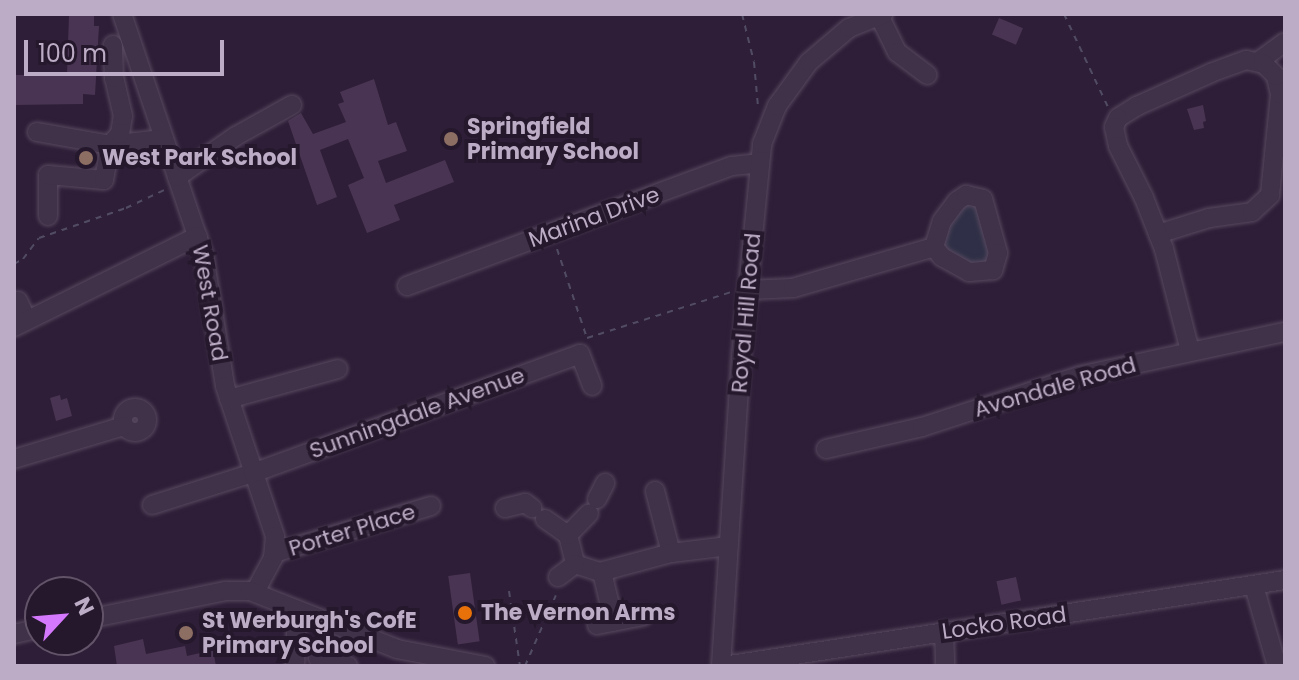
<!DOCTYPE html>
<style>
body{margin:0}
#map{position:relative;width:1299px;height:680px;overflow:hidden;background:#2e1e37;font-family:Poppins,sans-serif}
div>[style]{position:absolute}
.green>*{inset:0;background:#2f3047}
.building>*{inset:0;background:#493553;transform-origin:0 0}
.path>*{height:2px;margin-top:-1px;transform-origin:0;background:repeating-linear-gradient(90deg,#514b64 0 6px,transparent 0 12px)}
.roads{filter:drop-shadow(0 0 2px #584960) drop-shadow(0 0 2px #584960)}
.minor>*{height:18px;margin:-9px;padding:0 9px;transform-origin:9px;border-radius:9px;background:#403248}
.minor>.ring{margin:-9px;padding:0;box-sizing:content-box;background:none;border:18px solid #403248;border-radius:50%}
.dots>*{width:22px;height:22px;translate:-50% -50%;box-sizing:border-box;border:4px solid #25182c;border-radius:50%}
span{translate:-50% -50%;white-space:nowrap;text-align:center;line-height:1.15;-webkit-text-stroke:8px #25182c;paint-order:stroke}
.poi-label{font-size:22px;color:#bdacc5;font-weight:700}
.left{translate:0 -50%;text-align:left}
.street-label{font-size:22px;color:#bdacc5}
.frame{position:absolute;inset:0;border:16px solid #bdacc5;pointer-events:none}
.north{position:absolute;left:24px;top:576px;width:80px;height:80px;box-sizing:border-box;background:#25182c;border:2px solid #625369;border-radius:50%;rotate:64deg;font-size:22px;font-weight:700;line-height:32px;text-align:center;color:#bdacc5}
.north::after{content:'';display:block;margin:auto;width:28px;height:36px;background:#d478fd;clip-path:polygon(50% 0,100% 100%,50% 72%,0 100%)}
.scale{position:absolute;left:24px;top:40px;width:200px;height:36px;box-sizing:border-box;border:4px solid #bdacc5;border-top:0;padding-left:10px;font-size:24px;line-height:28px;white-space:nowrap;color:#bdacc5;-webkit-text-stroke:6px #25182c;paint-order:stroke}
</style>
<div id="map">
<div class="green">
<div style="clip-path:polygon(977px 203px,993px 247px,989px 266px,961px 262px,942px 245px,941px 239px,960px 204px)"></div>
</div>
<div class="building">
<div style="clip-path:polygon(69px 14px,94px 14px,94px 26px,99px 26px,95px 95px,83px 94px,83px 104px,14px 105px,14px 75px,67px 75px)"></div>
<div style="left:999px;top:18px;width:26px;height:18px;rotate:23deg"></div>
<div style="clip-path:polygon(374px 79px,388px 125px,396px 122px,407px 151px,378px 161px,386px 183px,445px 160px,454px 182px,394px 205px,400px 220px,367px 233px,348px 185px,364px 178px,348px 139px,320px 150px,337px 197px,317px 205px,288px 121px,301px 113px,313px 134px,346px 122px,338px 104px,344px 102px,340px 92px)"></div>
<div style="clip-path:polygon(1203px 105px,1206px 121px,1203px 122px,1204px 128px,1194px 130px,1187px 109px)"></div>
<div style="clip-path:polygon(60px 395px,61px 400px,67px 398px,72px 416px,56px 421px,50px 398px)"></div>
<div style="left:470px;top:573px;width:69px;height:22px;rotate:82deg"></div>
<div style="left:1016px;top:577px;width:24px;height:20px;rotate:78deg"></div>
<div style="clip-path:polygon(143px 639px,146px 654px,185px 646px,187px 656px,213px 650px,216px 666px,117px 666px,114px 646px)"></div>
</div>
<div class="path">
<div style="left:742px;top:14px;width:49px;rotate:76deg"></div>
<div style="left:754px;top:62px;width:45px;rotate:84.9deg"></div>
<div style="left:1064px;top:14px;width:103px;rotate:64.7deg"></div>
<div style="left:557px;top:249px;width:94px;rotate:71.4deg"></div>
<div style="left:587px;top:338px;width:151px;rotate:-17.7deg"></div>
<div style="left:14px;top:264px;width:10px;rotate:-29deg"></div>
<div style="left:23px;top:259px;width:26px;rotate:-53deg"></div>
<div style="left:39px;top:238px;width:92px;rotate:-19deg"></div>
<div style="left:126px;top:208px;width:42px;rotate:-25.3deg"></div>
<div style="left:509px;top:591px;width:76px;rotate:81.7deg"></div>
<div style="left:525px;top:666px;width:77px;rotate:-66.4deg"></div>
</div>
<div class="roads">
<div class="minor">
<div style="left:122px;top:14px;width:256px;rotate:71.3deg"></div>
<div style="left:204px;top:256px;width:132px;rotate:80.8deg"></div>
<div style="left:225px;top:386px;width:158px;rotate:71.6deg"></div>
<div style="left:275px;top:536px;width:22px;rotate:95deg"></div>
<div style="left:273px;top:558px;width:38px;rotate:118deg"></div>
<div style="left:879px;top:15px;width:41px;rotate:64.1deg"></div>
<div style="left:897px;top:52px;width:38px;rotate:37deg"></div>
<div style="left:1259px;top:61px;width:32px;rotate:-36deg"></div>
<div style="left:37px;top:132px;width:74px;rotate:10.1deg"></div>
<div style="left:110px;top:145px;width:53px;rotate:-6.5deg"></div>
<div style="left:177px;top:177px;width:72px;rotate:-34.8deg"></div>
<div style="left:236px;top:136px;width:64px;rotate:-29deg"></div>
<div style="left:48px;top:216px;width:41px;rotate:-90deg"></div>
<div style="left:48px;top:175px;width:56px;rotate:5.1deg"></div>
<div style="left:104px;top:180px;width:36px;rotate:-80deg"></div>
<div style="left:110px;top:145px;width:15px;rotate:-48deg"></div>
<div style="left:120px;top:134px;width:18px;rotate:-81deg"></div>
<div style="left:123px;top:116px;width:39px;rotate:-103deg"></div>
<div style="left:114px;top:78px;width:33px;rotate:-92deg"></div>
<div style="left:1158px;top:234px;width:53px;rotate:-17.4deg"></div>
<div style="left:1209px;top:218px;width:43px;rotate:-7.9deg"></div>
<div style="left:1252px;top:212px;width:25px;rotate:-43deg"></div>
<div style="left:1270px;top:195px;width:101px;rotate:-84.3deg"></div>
<div style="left:1280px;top:94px;width:18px;rotate:-103deg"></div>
<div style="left:1276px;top:76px;width:17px;rotate:-135deg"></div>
<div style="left:1264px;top:64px;width:18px;rotate:-167deg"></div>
<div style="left:1246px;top:60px;width:37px;rotate:160deg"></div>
<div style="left:1211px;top:73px;width:81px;rotate:156deg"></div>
<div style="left:1137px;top:106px;width:22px;rotate:148deg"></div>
<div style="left:1118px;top:118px;width:10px;rotate:114deg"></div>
<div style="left:1114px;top:127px;width:19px;rotate:78deg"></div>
<div style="left:1118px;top:146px;width:58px;rotate:63.4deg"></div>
<div style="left:1144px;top:198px;width:55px;rotate:68.6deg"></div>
<div style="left:1164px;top:249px;width:105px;rotate:75.7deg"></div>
<div style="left:407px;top:286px;width:346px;rotate:-20.3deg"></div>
<div style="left:732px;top:166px;width:27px;rotate:-6deg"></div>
<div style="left:748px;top:290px;width:45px;rotate:-2.5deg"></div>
<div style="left:793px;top:288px;width:147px;rotate:-16.2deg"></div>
<div style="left:934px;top:247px;width:27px;rotate:-73deg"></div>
<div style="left:942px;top:221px;width:25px;rotate:-53deg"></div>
<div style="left:957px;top:201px;width:11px;rotate:-34deg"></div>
<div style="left:966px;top:195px;width:17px;rotate:13deg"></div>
<div style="left:983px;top:199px;width:56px;rotate:74.5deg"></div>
<div style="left:998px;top:253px;width:18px;rotate:106deg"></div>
<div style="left:993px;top:270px;width:24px;rotate:175deg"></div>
<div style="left:969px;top:272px;width:31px;rotate:-151deg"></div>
<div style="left:942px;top:257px;width:13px;rotate:-129deg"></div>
<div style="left:18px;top:301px;width:21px;rotate:65deg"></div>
<div style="left:14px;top:327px;width:205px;rotate:-26.3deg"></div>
<div style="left:229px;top:399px;width:113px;rotate:-15.4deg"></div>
<div class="ring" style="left:123px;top:408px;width:6px;height:6px"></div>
<div style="left:826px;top:449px;width:98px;rotate:-12.9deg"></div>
<div style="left:922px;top:427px;width:165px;rotate:-18deg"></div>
<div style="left:1079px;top:376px;width:211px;rotate:-12.1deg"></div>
<div style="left:14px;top:459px;width:115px;rotate:-16.7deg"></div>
<div style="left:655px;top:491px;width:64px;rotate:75.5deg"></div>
<div style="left:597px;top:499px;width:18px;rotate:-63deg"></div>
<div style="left:152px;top:505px;width:106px;rotate:-17.6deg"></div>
<div style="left:253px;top:473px;width:348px;rotate:-20deg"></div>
<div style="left:580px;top:354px;width:34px;rotate:69deg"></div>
<div style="left:505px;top:508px;width:21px;rotate:-14deg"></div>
<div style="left:525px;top:503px;width:9px;rotate:36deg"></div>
<div style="left:545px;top:519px;width:28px;rotate:35deg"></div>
<div style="left:568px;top:535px;width:30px;rotate:76deg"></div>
<div style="left:575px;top:564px;width:26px;rotate:18deg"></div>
<div style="left:600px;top:572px;width:73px;rotate:-15deg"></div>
<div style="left:671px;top:553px;width:58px;rotate:-6.9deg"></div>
<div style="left:568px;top:535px;width:30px;rotate:-46deg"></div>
<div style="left:274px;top:553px;width:164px;rotate:-16.7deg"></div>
<div style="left:602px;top:572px;width:51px;rotate:76.5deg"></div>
<div style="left:558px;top:577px;width:21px;rotate:-37deg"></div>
<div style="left:1254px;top:586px;width:83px;rotate:74deg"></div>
<div style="left:88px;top:619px;width:141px;rotate:-11.5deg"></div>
<div style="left:226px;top:591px;width:24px"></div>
<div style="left:250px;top:591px;width:158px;rotate:21.5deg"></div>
<div style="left:397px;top:649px;width:90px;rotate:10.9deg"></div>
<div style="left:597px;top:625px;width:47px;rotate:-11.1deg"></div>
<div style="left:944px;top:631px;width:35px;rotate:88deg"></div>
<div style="left:14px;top:634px;width:27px;rotate:-13deg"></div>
<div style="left:318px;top:658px;width:31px;rotate:15deg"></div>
<div style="left:295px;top:666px;width:56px;rotate:-88deg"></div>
<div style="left:721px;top:666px;width:311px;rotate:-86.3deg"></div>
<div style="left:741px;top:356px;width:213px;rotate:-84.3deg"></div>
<div style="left:762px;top:144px;width:41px;rotate:-68.5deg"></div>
<div style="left:777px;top:106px;width:54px;rotate:-54deg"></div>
<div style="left:809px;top:62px;width:52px;rotate:-40.4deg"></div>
<div style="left:849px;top:28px;width:37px;rotate:-22deg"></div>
<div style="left:723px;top:666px;width:569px;rotate:-8.7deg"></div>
</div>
</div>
<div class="dots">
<div style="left:451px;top:139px;background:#8d6e63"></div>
<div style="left:86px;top:158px;background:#8d6e63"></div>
<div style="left:465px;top:613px;background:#e8710a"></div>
<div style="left:186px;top:633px;background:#8d6e63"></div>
</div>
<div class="poi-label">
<span class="left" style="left:467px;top:139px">Springfield<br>Primary School</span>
<span class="left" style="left:102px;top:158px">West Park School</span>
<span class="left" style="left:481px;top:613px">The Vernon Arms</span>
<span class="left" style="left:202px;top:633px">St Werburgh's CofE<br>Primary School</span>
</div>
<div class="street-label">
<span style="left:594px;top:217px;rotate:-20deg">Marina Drive</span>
<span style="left:210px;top:303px;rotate:80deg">West Road</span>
<span style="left:746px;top:313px;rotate:-85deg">Royal Hill Road</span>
<span style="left:1055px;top:387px;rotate:-16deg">Avondale Road</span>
<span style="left:417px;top:413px;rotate:-20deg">Sunningdale Avenue</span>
<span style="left:352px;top:530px;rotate:-17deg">Porter Place</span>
<span style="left:1004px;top:623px;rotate:-8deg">Locko Road</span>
</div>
<div class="frame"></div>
<div class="north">N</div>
<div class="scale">100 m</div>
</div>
